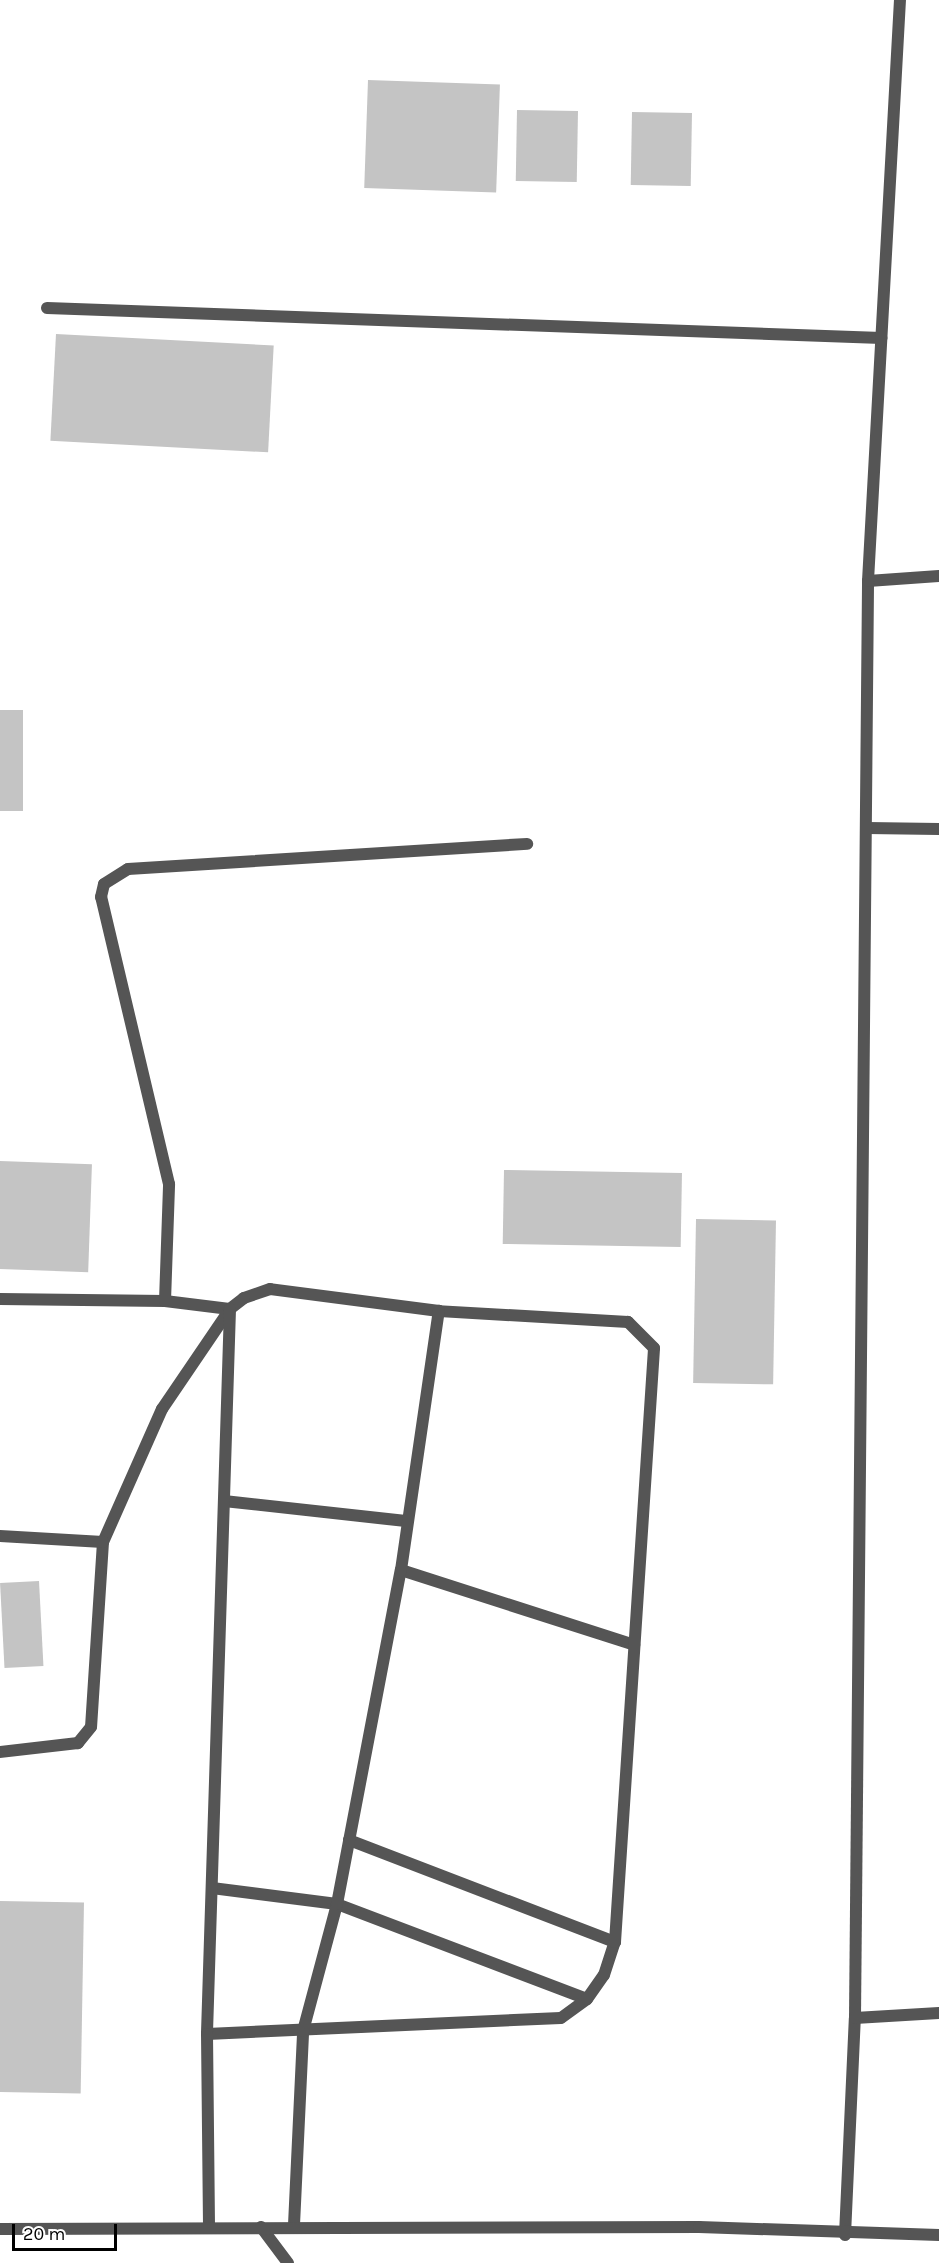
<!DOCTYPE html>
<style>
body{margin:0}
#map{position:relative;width:939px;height:2263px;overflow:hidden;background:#fff;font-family:Karla,sans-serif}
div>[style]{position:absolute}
.building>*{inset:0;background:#c4c4c4;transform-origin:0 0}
.service>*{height:12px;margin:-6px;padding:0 6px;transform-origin:6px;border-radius:6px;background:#555}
.minor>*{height:12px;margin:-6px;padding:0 6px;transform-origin:6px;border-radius:6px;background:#555}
.tertiary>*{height:12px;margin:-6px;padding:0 6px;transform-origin:6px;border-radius:6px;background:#555}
span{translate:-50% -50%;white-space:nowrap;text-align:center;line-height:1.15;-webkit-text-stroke:4.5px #fff;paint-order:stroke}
.scale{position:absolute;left:12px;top:2224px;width:105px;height:27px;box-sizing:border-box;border:3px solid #000;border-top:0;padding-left:8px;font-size:18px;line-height:21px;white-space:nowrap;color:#000;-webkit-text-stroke:4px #fff;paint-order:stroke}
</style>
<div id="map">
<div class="building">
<div style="left:368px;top:80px;width:132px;height:108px;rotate:2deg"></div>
<div style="left:517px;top:110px;width:61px;height:71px;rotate:1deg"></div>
<div style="left:632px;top:112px;width:60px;height:73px;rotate:1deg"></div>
<div style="left:56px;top:334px;width:218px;height:107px;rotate:3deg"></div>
<div style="left:0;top:710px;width:23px;height:101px"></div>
<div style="left:0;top:1161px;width:92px;height:108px;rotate:2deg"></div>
<div style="left:504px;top:1170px;width:178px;height:74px;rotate:1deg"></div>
<div style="left:696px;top:1219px;width:80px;height:164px;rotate:1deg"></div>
<div style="left:39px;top:1581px;width:85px;height:39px;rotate:87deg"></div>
<div style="left:0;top:1901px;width:84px;height:191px;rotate:1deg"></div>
</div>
<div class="service">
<div style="left:47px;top:308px;width:835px;rotate:2.06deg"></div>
<div style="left:868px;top:581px;width:71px;rotate:-4deg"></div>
<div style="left:867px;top:828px;width:72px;rotate:0.8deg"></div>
<div style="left:0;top:1299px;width:165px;rotate:0.7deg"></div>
<div style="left:165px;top:1301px;width:65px;rotate:7deg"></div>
<div style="left:230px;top:1309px;width:121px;rotate:124.2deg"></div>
<div style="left:162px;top:1409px;width:145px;rotate:113.9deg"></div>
<div style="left:103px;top:1542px;width:185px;rotate:93.7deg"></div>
<div style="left:91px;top:1727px;width:21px;rotate:129deg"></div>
<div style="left:78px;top:1743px;width:79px;rotate:173.4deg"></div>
<div style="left:165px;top:1301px;width:117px;rotate:-88deg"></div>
<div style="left:169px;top:1184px;width:295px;rotate:-103.3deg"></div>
<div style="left:101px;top:897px;width:13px;rotate:-77deg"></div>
<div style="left:104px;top:884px;width:28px;rotate:-32deg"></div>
<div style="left:128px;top:869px;width:400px;rotate:-3.6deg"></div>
<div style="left:224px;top:1501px;width:183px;rotate:6.3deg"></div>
<div style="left:0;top:1536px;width:103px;rotate:3.3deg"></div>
<div style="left:401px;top:1570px;width:245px;rotate:17.8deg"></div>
<div style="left:349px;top:1840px;width:285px;rotate:21deg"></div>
<div style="left:212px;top:1888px;width:126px;rotate:7.3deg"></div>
<div style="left:337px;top:1904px;width:267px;rotate:20.8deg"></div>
<div style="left:855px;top:2018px;width:84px;rotate:-3.4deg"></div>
<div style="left:207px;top:2034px;width:354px;rotate:-2.6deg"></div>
<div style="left:561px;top:2018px;width:32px;rotate:-36deg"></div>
<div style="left:587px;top:1999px;width:29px;rotate:-55deg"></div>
<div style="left:604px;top:1975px;width:35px;rotate:-72deg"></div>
<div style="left:615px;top:1942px;width:595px;rotate:-86.24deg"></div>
<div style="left:654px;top:1348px;width:37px;rotate:-135deg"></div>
<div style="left:628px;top:1322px;width:189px;rotate:-176.7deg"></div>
<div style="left:439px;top:1311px;width:170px;rotate:-172.6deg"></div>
<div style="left:270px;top:1289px;width:28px;rotate:161deg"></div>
<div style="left:244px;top:1298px;width:18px;rotate:142deg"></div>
<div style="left:230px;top:1309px;width:725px;rotate:91.82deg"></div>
<div style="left:207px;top:2034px;width:193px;rotate:89.4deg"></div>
<div style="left:294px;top:2225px;width:194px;rotate:-87.3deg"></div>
<div style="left:303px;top:2031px;width:131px;rotate:-75deg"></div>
<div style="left:337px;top:1904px;width:340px;rotate:-79.2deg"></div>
<div style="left:401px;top:1570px;width:262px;rotate:-81.7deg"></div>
</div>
<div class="minor">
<div style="left:261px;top:2227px;width:45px;rotate:53.1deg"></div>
<div style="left:845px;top:2235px;width:217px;rotate:-87.4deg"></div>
<div style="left:855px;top:2018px;width:1437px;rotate:-89.48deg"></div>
<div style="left:868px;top:581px;width:582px;rotate:-86.85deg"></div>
</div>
<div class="tertiary">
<div style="left:0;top:2229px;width:699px;rotate:-0.16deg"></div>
<div style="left:699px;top:2227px;width:240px;rotate:1.9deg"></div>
</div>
<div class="scale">20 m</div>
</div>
